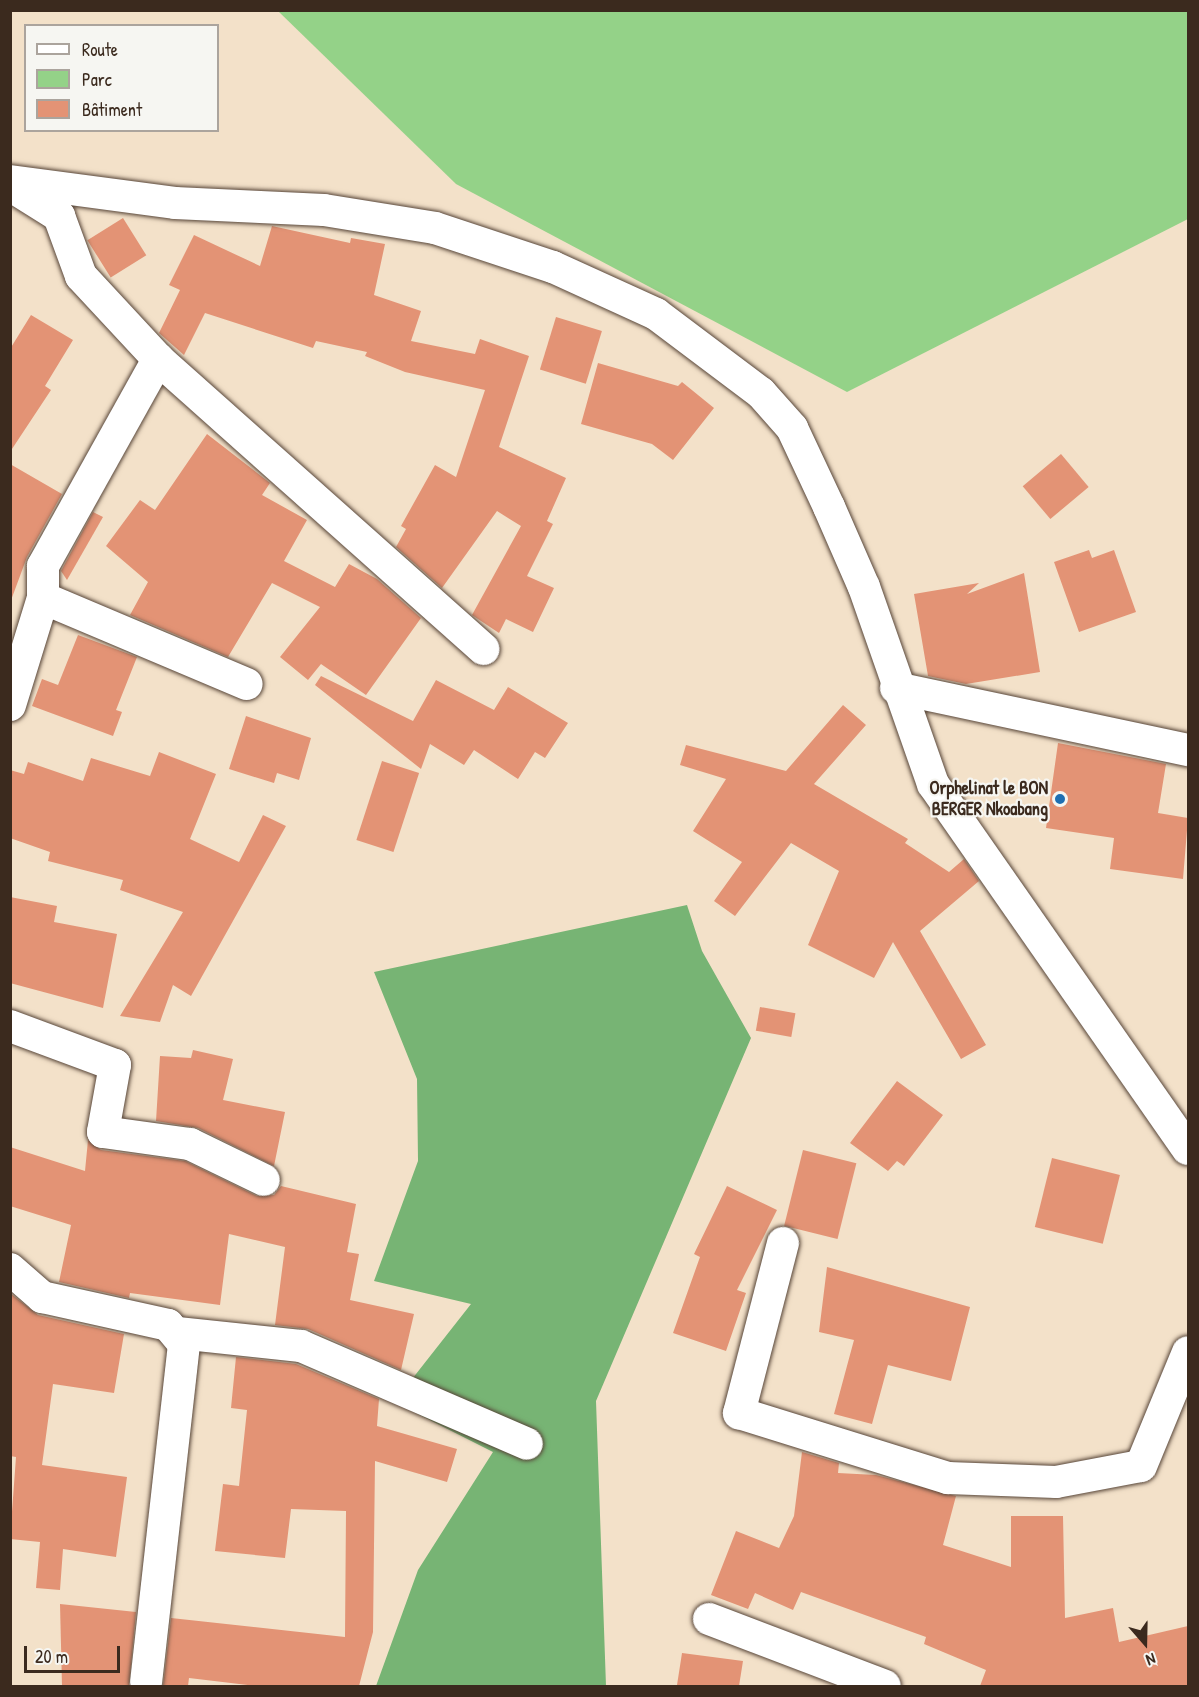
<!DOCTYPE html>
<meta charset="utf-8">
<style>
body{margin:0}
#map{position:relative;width:1199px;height:1697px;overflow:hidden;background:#f3e1c9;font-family:"Patrick Hand",sans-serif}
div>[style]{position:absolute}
.green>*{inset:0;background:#94d288}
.forest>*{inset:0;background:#77b474}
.building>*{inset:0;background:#e39375;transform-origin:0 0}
.roads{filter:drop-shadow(0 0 2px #574538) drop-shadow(0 0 2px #574538)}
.minor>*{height:32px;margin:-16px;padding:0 16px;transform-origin:16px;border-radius:16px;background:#fff}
.dots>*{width:16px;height:16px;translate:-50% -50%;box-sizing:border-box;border:3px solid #f6f6f2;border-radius:50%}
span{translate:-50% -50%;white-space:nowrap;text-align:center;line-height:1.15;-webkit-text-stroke:4.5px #f6f6f2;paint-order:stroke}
.poi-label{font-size:18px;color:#3b2a1e;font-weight:700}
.right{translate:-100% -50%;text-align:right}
.frame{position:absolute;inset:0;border:12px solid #3b2a1e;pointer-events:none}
.legend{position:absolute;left:24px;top:24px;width:195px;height:108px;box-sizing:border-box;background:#f6f6f2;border:2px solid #aba49d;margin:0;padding:8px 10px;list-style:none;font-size:18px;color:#3b2a1e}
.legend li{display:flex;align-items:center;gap:12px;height:30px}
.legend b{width:30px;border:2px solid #aba49d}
.north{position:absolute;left:1115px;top:1613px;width:60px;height:60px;-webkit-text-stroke:4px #f6f6f2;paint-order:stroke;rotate:160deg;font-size:16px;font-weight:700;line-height:24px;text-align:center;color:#3b2a1e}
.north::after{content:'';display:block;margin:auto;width:21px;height:27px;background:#3b2a1e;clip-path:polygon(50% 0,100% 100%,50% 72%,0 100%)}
.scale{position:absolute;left:24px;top:1646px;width:96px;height:27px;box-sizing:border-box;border:3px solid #3b2a1e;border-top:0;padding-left:8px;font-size:18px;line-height:21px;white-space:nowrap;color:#3b2a1e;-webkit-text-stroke:4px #f6f6f2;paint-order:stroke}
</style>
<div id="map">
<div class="green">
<div style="clip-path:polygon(278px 11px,1188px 11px,1188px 219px,847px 392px,456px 184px)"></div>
</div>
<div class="forest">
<div style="clip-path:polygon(687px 905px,702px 951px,751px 1038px,596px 1401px,606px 1686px,376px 1686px,418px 1570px,493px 1452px,394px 1402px,471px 1304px,374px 1281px,418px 1161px,417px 1079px,374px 972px)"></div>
</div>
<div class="building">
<div style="left:123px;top:218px;width:44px;height:42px;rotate:58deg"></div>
<div style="clip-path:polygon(272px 226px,350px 243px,351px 238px,385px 244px,374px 295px,421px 311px,411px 341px,475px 354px,480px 339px,529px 356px,499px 447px,566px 478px,547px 521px,553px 524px,527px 576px,554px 588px,533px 632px,506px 619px,499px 633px,472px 615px,521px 526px,497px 511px,442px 588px,396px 547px,406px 529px,401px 526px,435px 465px,456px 477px,485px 390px,405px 372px,365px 356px,367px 352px,316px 341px,313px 348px,205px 313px,184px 355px,159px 333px,180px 290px,169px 285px,194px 235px,260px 266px)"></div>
<div style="clip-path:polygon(31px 315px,73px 340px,45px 386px,51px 390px,10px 452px,10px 349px)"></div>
<div style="left:556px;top:317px;width:48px;height:55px;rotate:17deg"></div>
<div style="clip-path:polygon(598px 363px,678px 386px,682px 382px,714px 408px,673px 460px,652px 444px,581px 424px)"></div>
<div style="clip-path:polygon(207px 434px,270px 483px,262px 495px,307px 520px,284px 561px,335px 587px,349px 564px,377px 579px,421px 618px,366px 695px,321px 664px,308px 680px,280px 657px,320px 607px,272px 583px,228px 657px,130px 615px,148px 582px,106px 546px,140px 500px,155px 510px)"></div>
<div style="left:1061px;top:454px;width:43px;height:50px;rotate:50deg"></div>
<div style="clip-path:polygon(10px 464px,62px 494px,27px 557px,10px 603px)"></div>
<div style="clip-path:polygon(93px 512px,103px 517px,67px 580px,61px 571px)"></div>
<div style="clip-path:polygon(1089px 550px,1092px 558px,1114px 550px,1136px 612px,1079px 632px,1054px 562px)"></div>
<div style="clip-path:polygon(1024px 573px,1040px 672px,966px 684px,928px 676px,914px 594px,979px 583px,967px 594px)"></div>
<div style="clip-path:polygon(78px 635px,137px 657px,116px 710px,122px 712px,113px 736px,32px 706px,42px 679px,58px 685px)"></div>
<div style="clip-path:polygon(321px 676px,413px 721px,436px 680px,494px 710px,508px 687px,568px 723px,545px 758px,535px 752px,518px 779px,474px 750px,464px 765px,430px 744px,421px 769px,315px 685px)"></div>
<div style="clip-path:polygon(843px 705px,866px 725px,814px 784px,908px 839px,905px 843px,949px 872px,964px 859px,979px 881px,920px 931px,986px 1045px,961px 1059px,893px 942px,874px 978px,808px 945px,839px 871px,791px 843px,735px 916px,714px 901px,742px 862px,693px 831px,726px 779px,680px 765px,686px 745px,786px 771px)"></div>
<div style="clip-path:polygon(246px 716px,311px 738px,299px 780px,277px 773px,274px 783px,229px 769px)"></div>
<div style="clip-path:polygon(1058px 743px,1166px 764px,1158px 813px,1188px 818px,1183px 879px,1110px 869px,1114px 838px,1046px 828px)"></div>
<div style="clip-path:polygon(159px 752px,216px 774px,190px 839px,239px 862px,263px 815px,286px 826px,191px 996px,173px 985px,160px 1022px,120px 1016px,183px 912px,120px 890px,123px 880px,48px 861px,50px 852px,10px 838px,10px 770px,24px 774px,28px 762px,83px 781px,91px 758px,150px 776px)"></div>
<div style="left:382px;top:761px;width:39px;height:83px;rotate:18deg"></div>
<div style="clip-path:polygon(10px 897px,57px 906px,54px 922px,117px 934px,103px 1008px,10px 983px)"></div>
<div style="left:760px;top:1007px;width:36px;height:24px;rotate:10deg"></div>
<div style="clip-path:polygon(193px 1050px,233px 1059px,223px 1100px,285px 1112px,274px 1166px,198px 1128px,156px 1121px,160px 1056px,191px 1058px)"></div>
<div style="clip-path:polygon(897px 1081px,943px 1115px,904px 1166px,897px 1161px,888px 1171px,850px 1143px)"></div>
<div style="clip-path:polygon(88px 1140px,101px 1150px,185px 1161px,257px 1196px,274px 1195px,281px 1186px,356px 1204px,347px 1252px,359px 1254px,350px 1300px,414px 1314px,401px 1370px,308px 1329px,275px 1325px,285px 1247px,229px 1234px,220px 1305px,130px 1293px,129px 1298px,59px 1282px,71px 1225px,10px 1206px,10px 1147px,85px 1171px)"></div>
<div style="left:803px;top:1150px;width:55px;height:78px;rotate:14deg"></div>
<div style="left:1052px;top:1158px;width:70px;height:71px;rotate:14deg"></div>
<div style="clip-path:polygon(727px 1186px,777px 1210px,737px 1290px,746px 1293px,726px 1351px,673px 1333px,700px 1257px,694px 1254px)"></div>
<div style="clip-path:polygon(827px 1267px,970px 1307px,951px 1381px,888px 1365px,872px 1424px,834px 1414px,854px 1340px,819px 1332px)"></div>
<div style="clip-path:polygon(10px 1293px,38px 1315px,124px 1334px,114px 1393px,53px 1384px,42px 1465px,127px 1477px,116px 1557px,63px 1549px,60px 1590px,36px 1588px,40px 1542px,10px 1539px,16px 1457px,10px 1456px)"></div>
<div style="clip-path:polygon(236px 1357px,296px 1364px,379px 1399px,377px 1426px,457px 1449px,447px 1482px,375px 1461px,373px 1632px,359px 1686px,256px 1686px,189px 1678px,188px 1686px,163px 1686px,171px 1618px,345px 1637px,346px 1511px,291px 1509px,285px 1558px,215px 1551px,223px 1484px,239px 1486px,247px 1410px,231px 1408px)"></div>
<div style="clip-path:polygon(802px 1452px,839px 1463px,838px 1473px,876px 1475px,956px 1496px,943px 1545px,1011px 1567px,1011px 1516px,1063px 1516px,1065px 1618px,1113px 1608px,1119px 1642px,1188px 1626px,1188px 1686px,980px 1686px,986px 1670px,924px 1644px,926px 1637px,801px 1592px,793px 1610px,755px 1593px,748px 1609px,711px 1595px,736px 1531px,779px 1548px,794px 1516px)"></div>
<div style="clip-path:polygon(60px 1604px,136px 1612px,129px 1686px,62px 1686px)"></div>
<div style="clip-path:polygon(682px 1653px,743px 1661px,739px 1686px,677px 1685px)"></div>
</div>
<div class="roads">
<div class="minor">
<div style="left:10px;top:181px;width:166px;rotate:7.6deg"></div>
<div style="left:175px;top:203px;width:149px;rotate:2.7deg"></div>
<div style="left:324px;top:210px;width:112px;rotate:9.2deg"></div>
<div style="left:435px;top:228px;width:124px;rotate:18.3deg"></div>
<div style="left:553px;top:267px;width:113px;rotate:24.5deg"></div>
<div style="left:656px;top:314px;width:131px;rotate:37deg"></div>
<div style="left:761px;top:393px;width:47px;rotate:48.5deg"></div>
<div style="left:792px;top:428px;width:87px;rotate:64.9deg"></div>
<div style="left:829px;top:507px;width:87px;rotate:66.4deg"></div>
<div style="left:864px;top:587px;width:209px;rotate:70.7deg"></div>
<div style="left:933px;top:784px;width:445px;rotate:55.1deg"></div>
<div style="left:11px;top:186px;width:57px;rotate:32deg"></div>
<div style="left:59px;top:216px;width:64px;rotate:69.9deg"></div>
<div style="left:81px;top:276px;width:113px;rotate:47.1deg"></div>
<div style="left:158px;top:359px;width:436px;rotate:41.7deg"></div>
<div style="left:43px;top:598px;width:221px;rotate:22.9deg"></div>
<div style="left:896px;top:688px;width:299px;rotate:12deg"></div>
<div style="left:10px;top:705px;width:112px;rotate:-72.9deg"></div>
<div style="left:43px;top:598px;width:32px;rotate:-90deg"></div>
<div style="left:43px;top:566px;width:237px;rotate:-60.9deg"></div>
<div style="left:10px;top:1026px;width:112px;rotate:20.4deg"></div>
<div style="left:115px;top:1065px;width:68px;rotate:100.2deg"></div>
<div style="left:103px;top:1132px;width:88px;rotate:7.9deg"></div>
<div style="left:190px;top:1144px;width:82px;rotate:25.9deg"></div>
<div style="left:783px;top:1243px;width:176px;rotate:104.5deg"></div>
<div style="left:739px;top:1413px;width:219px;rotate:17.3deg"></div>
<div style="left:948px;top:1478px;width:108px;rotate:2.1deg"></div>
<div style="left:1056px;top:1482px;width:86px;rotate:-10.7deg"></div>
<div style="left:1141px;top:1466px;width:123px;rotate:-67.6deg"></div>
<div style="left:10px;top:1269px;width:43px;rotate:41.2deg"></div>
<div style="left:42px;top:1297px;width:129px;rotate:12.5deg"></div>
<div style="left:168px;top:1325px;width:25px;rotate:50deg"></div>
<div style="left:184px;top:1344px;width:340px;rotate:96.4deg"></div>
<div style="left:179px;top:1333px;width:123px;rotate:6.1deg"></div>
<div style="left:301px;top:1346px;width:246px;rotate:23.4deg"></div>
<div style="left:709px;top:1619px;width:188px;rotate:20.8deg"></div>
</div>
</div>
<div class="dots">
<div style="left:1060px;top:799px;background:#1f6fb2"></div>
</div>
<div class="poi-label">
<span class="right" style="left:1048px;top:799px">Orphelinat le BON<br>BERGER Nkoabang</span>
</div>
<div class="frame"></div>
<ul class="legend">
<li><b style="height:8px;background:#fff"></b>Route</li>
<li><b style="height:16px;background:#94d288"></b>Parc</li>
<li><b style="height:16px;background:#e39375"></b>Bâtiment</li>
</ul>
<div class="north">N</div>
<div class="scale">20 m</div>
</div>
